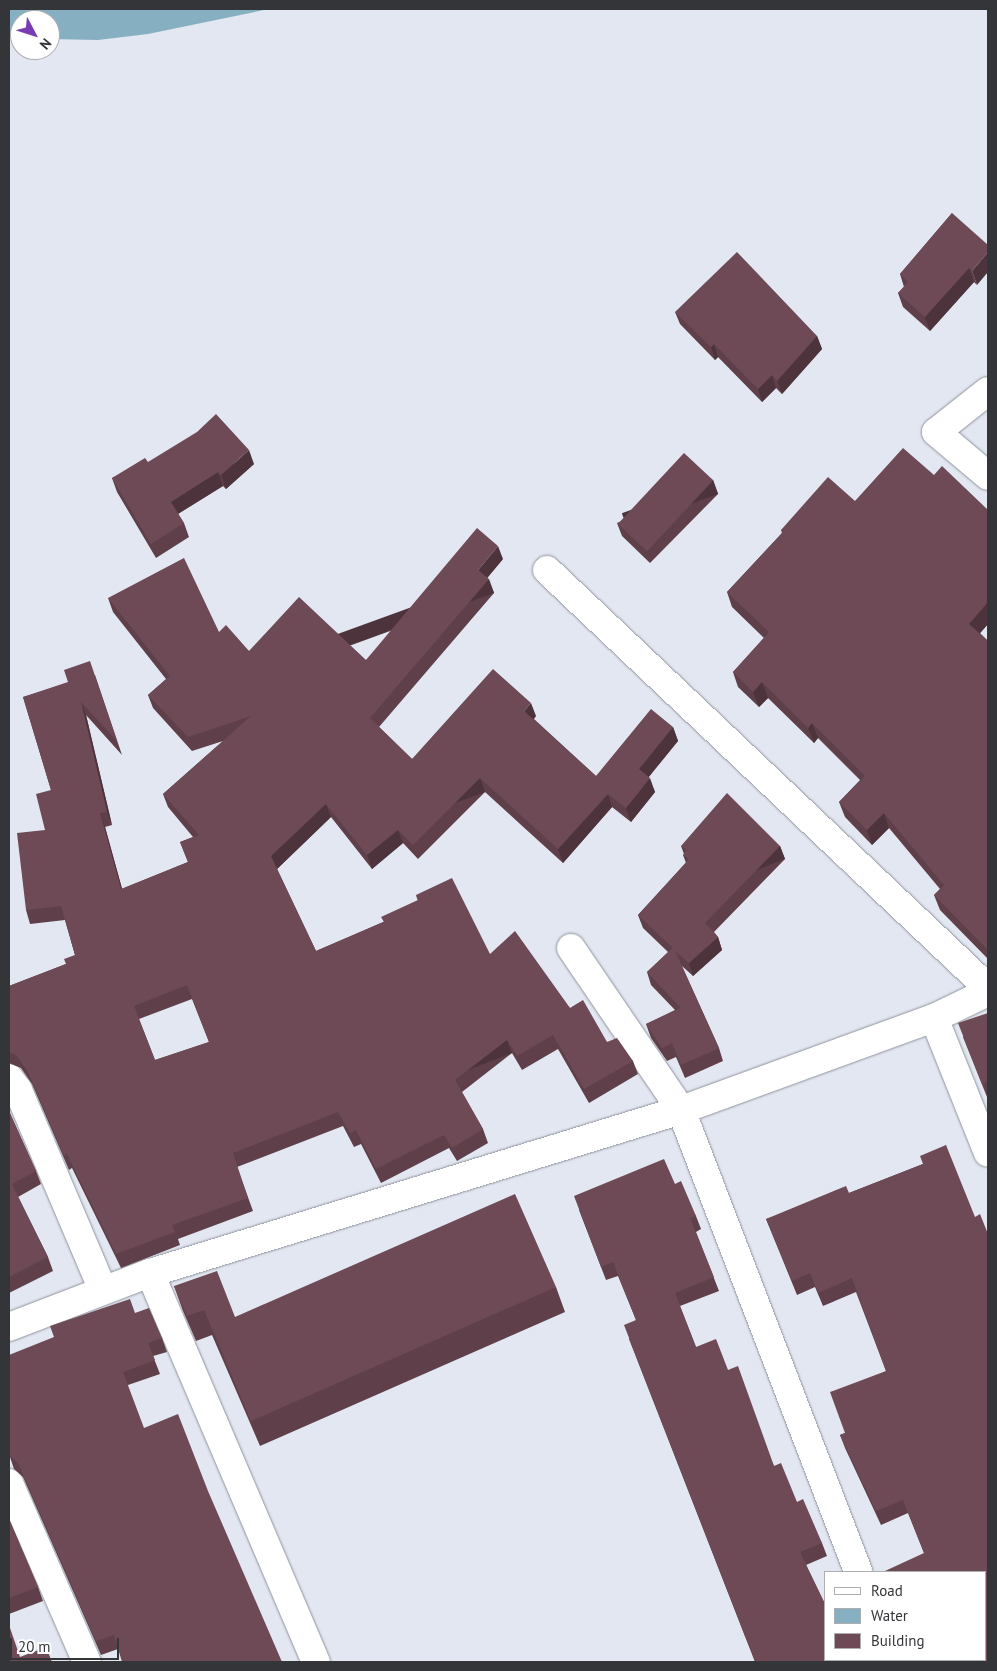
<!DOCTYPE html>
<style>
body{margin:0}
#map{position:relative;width:997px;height:1671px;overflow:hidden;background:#e2e7f1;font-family:"PT Sans",sans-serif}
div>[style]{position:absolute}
.water>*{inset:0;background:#86afc1}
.roads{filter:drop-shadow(0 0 1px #8e939c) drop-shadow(0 0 1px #8e939c)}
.street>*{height:28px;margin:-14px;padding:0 14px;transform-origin:14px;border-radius:14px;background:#fff}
.wall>*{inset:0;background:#5f404a}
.shaded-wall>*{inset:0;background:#4d343c;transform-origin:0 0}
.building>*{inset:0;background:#6e4a56;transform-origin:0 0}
span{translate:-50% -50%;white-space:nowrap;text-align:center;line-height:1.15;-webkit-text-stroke:5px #fff;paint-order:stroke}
.frame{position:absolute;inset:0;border:10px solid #333539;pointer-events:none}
.legend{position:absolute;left:824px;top:1571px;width:162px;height:90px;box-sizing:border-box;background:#fff;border:1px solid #adaeb0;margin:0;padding:6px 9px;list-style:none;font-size:15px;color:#333539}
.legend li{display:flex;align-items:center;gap:10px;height:25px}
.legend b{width:25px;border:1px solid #adaeb0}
.north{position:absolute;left:10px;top:10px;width:50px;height:50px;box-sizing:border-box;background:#fff;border:1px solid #adaeb0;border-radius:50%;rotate:130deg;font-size:14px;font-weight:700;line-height:20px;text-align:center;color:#333539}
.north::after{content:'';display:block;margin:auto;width:18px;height:22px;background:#783bb1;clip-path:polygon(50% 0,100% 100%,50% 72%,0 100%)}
.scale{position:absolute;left:10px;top:1638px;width:109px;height:22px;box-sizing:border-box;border:2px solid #333539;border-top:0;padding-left:6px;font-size:15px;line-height:18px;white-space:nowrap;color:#333539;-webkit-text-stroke:4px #fff;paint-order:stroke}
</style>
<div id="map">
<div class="water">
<div style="clip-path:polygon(9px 9px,269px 9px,148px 34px,98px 40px,50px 39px,50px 20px,20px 20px,20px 39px,9px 38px)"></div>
</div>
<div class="roads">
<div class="street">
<div style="left:988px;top:391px;width:66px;rotate:141.7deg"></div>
<div style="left:936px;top:432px;width:68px;rotate:40.2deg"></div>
<div style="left:547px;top:570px;width:608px;rotate:43.47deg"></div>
<div style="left:571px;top:948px;width:196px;rotate:55.8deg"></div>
<div style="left:681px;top:1110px;width:495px;rotate:69deg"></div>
<div style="left:934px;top:1018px;width:145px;rotate:68.2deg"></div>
<div style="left:9px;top:1078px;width:15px;rotate:53deg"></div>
<div style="left:18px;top:1090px;width:217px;rotate:67deg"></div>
<div style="left:150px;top:1273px;width:423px;rotate:66.9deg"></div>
<div style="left:9px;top:1327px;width:151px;rotate:-21deg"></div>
<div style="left:150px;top:1273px;width:555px;rotate:-17.06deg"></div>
<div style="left:681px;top:1110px;width:269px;rotate:-20deg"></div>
<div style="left:934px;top:1018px;width:60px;rotate:-25.7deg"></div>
<div style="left:9px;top:1483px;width:195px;rotate:66.5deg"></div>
<div style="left:891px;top:1660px;width:2px;rotate:63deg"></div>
</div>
</div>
<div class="wall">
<div style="clip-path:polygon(952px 213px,977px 285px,974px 282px,930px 331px,903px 307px,898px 293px,904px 287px,900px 274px)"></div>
<div style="clip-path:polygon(675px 312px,817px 336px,822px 349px,782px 394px,776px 388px,762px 402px,718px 357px,715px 360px,680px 324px)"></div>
<div style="clip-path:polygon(148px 462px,254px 464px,226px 489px,223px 486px,178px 514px,184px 523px,189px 537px,156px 558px,117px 492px,112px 478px)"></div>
<div style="clip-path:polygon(934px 475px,988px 510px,988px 624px,980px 633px,988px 641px,988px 959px,940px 910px,934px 895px,940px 889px,889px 828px,872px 845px,845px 817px,839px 802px,860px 780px,818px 738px,814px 743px,768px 698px,759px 707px,738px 687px,733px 672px,764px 638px,732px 607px,727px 592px,782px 533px,781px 530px,855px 501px)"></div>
<div style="clip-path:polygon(713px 480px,718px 494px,650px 563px,622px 536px,617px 523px)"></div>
<div style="clip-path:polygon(evenodd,503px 559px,487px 578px,494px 593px,379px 727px,412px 759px,536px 716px,534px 719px,596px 776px,673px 727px,678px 741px,648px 777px,655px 792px,631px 822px,612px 807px,563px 863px,485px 792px,418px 859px,403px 843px,372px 869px,331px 817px,277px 869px,316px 951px,383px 922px,418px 901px,416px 895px,490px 954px,570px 1008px,607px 1042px,633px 1061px,638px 1074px,589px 1103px,558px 1049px,522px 1070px,512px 1053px,462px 1092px,483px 1129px,488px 1143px,457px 1161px,449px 1148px,381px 1183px,361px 1144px,354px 1147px,343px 1126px,237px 1167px,253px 1211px,178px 1239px,180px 1245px,121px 1268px,72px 1168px,69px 1170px,32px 1084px,21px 1068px,9px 1063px,9px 986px,66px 964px,75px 955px,65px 920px,30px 924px,26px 910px,45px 830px,51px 790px,23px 697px,95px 675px,122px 755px,86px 715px,112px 825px,105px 827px,122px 889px,188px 862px,180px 842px,193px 837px,168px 807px,163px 794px,223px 741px,192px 751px,153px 708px,148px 695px,166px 679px,113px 612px,108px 598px,219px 632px,249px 651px,366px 660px,503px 559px,192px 999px,209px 1042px,155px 1060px,139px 1019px,192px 999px)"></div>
<div style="clip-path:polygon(681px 846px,780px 846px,785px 859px,714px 932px,718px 937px,722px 950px,693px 976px,682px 966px,719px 1048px,723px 1061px,685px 1078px,676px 1057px,667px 1061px,651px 1038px,646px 1024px,675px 1010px,651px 985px,647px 972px,668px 952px,643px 928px,638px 915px,686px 863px,683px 855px,684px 854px)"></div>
<div style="clip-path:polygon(988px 1013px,988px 1097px,987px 1097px,963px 1037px)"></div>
<div style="clip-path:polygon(9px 1111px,36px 1171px,41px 1184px,18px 1197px,48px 1257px,53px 1271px,9px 1293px)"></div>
<div style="clip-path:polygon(946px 1145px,986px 1660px,924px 1553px,908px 1513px,881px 1525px,845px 1448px,840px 1435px,845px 1433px,886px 1371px,856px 1292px,823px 1306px,815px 1287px,797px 1295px,766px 1219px,849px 1193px,923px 1164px)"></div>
<div style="clip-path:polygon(675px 1184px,696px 1216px,701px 1229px,696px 1232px,719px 1291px,680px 1306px,696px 1347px,728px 1370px,774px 1466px,822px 1543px,827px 1556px,806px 1565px,853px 1662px,755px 1662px,629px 1339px,636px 1320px,618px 1276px,606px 1280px,579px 1210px)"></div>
<div style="clip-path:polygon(174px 1286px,235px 1317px,556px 1287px,565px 1312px,260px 1446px,212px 1335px,196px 1341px,183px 1311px)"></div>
<div style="clip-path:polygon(135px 1313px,162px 1338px,167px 1352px,153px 1356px,160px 1374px,128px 1385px,118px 1649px,101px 1655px,23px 1477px,14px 1469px,9px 1454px)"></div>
<div style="clip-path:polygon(9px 1519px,38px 1587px,43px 1601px,9px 1614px)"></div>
</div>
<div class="shaded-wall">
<div style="clip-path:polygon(988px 252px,988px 272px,977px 285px,972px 271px)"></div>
<div style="clip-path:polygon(969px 268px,974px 282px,930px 331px,925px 317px)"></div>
<div style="clip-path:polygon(817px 336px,822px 349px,782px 394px,777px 381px)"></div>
<div style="clip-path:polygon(714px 344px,718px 357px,715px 360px,711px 347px)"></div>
<div style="clip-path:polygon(772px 375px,776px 388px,762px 402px,758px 389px)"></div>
<div style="clip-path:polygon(249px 450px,254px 464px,226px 489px,221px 475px)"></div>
<div style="clip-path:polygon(218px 472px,223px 486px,176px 515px,171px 502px)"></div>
<div style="left:713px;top:480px;width:15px;height:97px;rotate:70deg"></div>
<div style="clip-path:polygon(498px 546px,503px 559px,483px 583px,478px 570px)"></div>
<div style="left:489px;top:579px;width:15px;height:183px;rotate:70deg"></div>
<div style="clip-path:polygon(988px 602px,988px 624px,975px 639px,969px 624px)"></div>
<div style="clip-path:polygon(762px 682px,768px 698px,759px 707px,753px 692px)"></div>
<div style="clip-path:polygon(81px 702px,86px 715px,112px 825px,107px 812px)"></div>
<div style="clip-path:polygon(531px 703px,536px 716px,529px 724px,524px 711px)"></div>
<div style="clip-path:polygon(812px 723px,818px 738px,814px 743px,808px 728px)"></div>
<div style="clip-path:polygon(673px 727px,678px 741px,644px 783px,639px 769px)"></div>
<div style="left:480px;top:778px;width:15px;height:95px;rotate:70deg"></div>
<div style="clip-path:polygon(650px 778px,655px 792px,631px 822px,626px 808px)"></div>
<div style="clip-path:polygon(608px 794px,612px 807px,563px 863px,558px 849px)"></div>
<div style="clip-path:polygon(326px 804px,331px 817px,276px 870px,271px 856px)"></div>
<div style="clip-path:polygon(100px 813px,105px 827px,126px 903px,121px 889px)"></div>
<div style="clip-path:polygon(884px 813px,889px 828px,872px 845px,867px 830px)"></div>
<div style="clip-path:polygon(398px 830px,403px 843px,372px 869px,367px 855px)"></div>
<div style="left:780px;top:846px;width:14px;height:107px;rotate:69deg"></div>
<div style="clip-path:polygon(718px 937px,722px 950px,693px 976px,689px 963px)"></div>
<div style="left:507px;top:1040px;width:14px;height:66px;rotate:69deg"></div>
</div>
<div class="building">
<div style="clip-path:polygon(952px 213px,988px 245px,988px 252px,972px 271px,969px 268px,925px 317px,898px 293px,908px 282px,900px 274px)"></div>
<div style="clip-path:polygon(737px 252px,817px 336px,777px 381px,772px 375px,758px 389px,714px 344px,711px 347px,675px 312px)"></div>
<div style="clip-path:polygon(216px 414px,249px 450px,221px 475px,218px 472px,171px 502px,184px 523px,151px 544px,112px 478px,145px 458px,148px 462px,197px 432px)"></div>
<div style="clip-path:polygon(903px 448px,934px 475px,942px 466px,988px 510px,988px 602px,969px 624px,988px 641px,988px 950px,934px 895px,944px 885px,884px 813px,867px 830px,839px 802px,865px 776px,812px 723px,808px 728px,762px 682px,753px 692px,733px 672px,769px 632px,727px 592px,783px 532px,781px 530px,828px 477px,855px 501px)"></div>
<div style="left:684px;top:453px;width:40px;height:97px;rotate:43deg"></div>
<div style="clip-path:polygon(evenodd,477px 528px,498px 546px,478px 570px,489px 579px,370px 718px,412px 759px,493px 669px,531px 703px,524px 711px,596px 776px,651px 709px,673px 727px,639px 769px,650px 778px,626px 808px,608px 794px,558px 849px,480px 778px,413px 845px,398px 830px,367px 855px,326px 804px,271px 856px,316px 951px,384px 922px,381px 917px,418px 900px,416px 895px,452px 878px,490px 954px,515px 931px,570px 1008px,583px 1000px,607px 1042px,617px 1038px,633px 1061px,584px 1089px,553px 1035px,517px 1056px,507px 1040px,455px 1080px,483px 1129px,452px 1148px,444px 1135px,376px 1169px,356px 1130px,350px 1133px,338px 1112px,233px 1153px,248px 1198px,172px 1225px,175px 1232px,116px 1254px,67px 1154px,64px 1156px,27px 1070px,16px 1055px,9px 1052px,9px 986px,66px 964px,64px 959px,75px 955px,61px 906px,26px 910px,17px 833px,45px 830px,36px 794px,51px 790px,23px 697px,68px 682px,64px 670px,90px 661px,117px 741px,81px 702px,107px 812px,100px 813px,121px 889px,188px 862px,180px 842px,199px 835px,163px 794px,251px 716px,188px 737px,148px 695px,170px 676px,108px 598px,184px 558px,219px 632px,226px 625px,249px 651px,299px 597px,366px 660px,477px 528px,187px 985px,209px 1042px,155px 1060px,134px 1006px,187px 985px)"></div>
<div style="clip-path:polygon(727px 793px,780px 846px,705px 923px,718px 937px,689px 963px,675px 951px,719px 1048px,681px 1065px,672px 1043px,662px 1048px,646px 1024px,681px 1008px,647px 972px,673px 948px,638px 915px,689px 859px,683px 855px,687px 850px,681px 846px)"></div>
<div style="clip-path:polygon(988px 1013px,988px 1081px,982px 1084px,958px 1023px)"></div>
<div style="clip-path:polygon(9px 1111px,36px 1171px,12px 1184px,48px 1257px,9px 1277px)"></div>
<div style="clip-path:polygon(946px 1145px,975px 1217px,980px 1214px,988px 1234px,988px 1662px,909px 1662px,914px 1660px,986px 1660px,986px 1572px,885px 1572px,885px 1571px,924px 1553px,903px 1500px,876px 1511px,840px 1435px,845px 1433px,830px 1392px,886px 1371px,852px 1278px,818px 1293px,810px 1273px,792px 1281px,766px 1219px,846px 1186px,849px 1193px,923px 1164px,920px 1156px)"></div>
<div style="clip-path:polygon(664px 1159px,675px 1184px,681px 1181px,696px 1216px,690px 1218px,714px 1277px,675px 1293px,696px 1347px,716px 1339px,728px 1370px,738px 1366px,774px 1466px,781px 1463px,797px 1502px,803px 1499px,822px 1543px,800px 1552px,826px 1606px,826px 1660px,852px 1660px,853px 1662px,756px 1662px,745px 1636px,624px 1325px,636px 1320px,613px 1262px,601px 1267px,574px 1196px)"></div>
<div style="clip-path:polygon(515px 1194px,556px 1287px,251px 1421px,204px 1310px,187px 1316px,174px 1286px,217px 1271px,235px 1317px)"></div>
<div style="clip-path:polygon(130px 1299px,135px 1313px,149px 1308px,162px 1338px,148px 1343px,155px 1360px,123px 1372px,144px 1428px,178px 1414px,208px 1491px,282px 1662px,122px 1662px,114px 1635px,96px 1641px,18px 1463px,9px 1455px,9px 1355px,54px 1337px,50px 1326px)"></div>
<div style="clip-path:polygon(9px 1519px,38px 1587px,9px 1598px)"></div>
<div style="clip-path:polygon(9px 1625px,20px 1657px,46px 1647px,52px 1662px,9px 1662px)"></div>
</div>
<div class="frame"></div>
<ul class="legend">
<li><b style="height:6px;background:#fff"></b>Road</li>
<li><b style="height:14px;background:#86afc1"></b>Water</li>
<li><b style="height:14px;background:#6e4a56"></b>Building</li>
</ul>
<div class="north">N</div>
<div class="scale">20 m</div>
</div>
